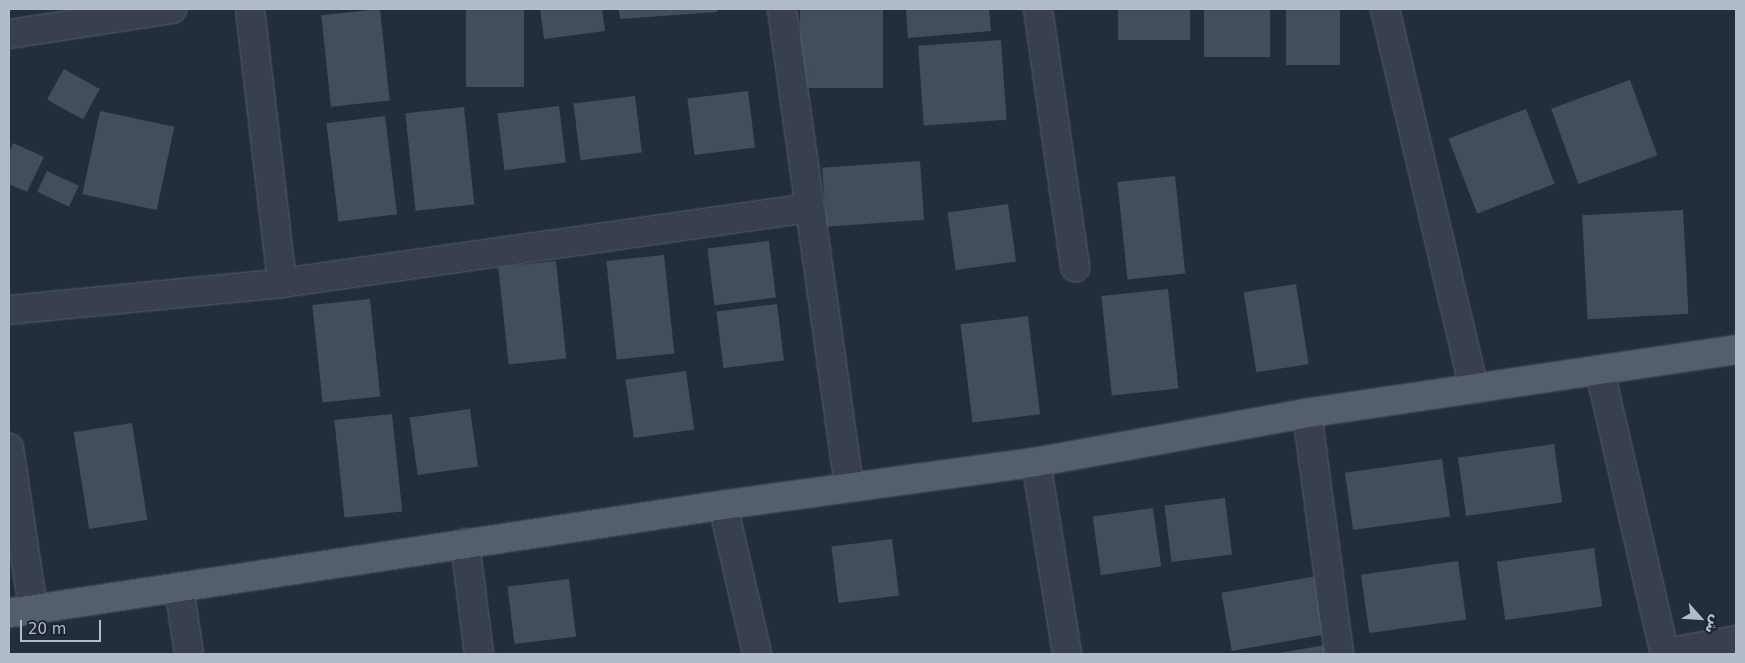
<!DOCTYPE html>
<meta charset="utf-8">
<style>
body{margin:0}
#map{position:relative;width:1745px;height:663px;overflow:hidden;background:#232e3c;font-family:"DejaVu Sans",Vazirmatn,sans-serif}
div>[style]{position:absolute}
.building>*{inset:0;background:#424e5e;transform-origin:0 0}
.roads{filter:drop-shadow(0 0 1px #555e6a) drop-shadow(0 0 1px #555e6a)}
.minor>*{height:28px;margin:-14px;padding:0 14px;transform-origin:14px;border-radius:14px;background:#37404c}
.major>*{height:28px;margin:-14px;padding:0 14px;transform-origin:14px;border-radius:14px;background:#555f6c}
span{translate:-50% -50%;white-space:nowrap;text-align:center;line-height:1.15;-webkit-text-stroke:4px #1c2531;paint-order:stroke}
.frame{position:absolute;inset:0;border:10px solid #b2bbc8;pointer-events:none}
.north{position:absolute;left:1675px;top:593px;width:50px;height:50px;-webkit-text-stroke:4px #1c2531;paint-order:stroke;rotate:116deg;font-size:14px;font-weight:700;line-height:20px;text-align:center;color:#b2bbc8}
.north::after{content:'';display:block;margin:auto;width:18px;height:22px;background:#b2bbc8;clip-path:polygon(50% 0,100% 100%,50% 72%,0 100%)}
.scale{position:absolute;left:20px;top:620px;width:81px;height:22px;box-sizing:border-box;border:2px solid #b2bbc8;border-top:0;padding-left:6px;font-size:15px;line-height:18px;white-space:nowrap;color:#b2bbc8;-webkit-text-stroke:4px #1c2531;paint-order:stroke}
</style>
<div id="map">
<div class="building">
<div style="left:380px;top:9px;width:92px;height:59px;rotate:84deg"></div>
<div style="left:466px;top:9px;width:58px;height:78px"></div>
<div style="clip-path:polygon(540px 9px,602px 9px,605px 31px,544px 39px)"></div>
<div style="clip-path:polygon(619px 9px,717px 9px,717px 12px,620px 19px)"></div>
<div style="left:800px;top:9px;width:83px;height:79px"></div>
<div style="clip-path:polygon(906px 9px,989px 9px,991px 31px,908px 38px)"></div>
<div style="left:1118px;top:9px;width:72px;height:31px"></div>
<div style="left:1204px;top:9px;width:66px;height:48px"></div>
<div style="left:1286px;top:9px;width:54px;height:56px"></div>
<div style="left:1001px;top:40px;width:80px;height:83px;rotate:86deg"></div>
<div style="left:64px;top:69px;width:41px;height:35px;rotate:29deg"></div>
<div style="left:1630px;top:80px;width:80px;height:84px;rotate:70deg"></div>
<div style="left:748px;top:91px;width:57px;height:61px;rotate:83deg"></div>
<div style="left:635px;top:96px;width:57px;height:62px;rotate:83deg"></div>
<div style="left:559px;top:106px;width:57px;height:62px;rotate:83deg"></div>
<div style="left:464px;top:107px;width:98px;height:59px;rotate:84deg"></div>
<div style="left:1526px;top:109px;width:80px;height:83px;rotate:69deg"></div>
<div style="left:100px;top:111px;width:76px;height:85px;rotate:12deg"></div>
<div style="left:385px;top:116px;width:99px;height:59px;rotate:83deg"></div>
<div style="clip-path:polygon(13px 143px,44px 157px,27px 192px,9px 184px,9px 153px)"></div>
<div style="left:920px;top:161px;width:59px;height:98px;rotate:86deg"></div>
<div style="left:47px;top:171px;width:35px;height:23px;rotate:25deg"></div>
<div style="left:1175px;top:176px;width:98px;height:58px;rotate:84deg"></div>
<div style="left:1008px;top:204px;width:58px;height:61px;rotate:82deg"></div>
<div style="left:1683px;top:210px;width:104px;height:101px;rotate:87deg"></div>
<div style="left:769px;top:241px;width:57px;height:62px;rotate:83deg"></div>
<div style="left:664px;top:255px;width:99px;height:58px;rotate:84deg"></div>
<div style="left:556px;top:261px;width:98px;height:58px;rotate:84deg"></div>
<div style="left:1296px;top:284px;width:81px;height:53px;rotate:81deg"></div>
<div style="left:1168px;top:289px;width:100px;height:67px;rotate:84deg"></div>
<div style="left:370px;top:299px;width:98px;height:58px;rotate:84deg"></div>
<div style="left:777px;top:304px;width:57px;height:61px;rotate:83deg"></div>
<div style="left:1028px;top:316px;width:99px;height:68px;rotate:83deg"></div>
<div style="left:686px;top:371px;width:59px;height:61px;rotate:82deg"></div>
<div style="left:470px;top:409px;width:58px;height:61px;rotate:82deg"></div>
<div style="left:392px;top:414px;width:98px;height:58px;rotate:84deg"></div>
<div style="left:132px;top:423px;width:98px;height:59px;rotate:81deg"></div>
<div style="left:1554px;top:444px;width:59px;height:97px;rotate:82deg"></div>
<div style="left:1442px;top:459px;width:58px;height:98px;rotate:82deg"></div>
<div style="left:1225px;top:498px;width:57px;height:61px;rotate:83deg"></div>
<div style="left:1153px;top:508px;width:59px;height:61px;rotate:82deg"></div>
<div style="left:892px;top:539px;width:57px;height:61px;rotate:83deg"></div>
<div style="left:1594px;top:548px;width:59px;height:98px;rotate:82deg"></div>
<div style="left:1458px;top:561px;width:59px;height:98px;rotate:82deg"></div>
<div style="left:1317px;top:576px;width:59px;height:97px;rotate:80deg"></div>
<div style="left:569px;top:579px;width:58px;height:62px;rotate:83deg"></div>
<div style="clip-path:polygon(1325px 645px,1327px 654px,1280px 654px,1280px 653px)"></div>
</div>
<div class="roads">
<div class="minor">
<div style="left:250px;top:9px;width:276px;rotate:83.3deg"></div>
<div style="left:782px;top:9px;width:483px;rotate:82deg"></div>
<div style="left:1038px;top:9px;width:261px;rotate:81.8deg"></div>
<div style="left:1385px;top:9px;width:390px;rotate:76.8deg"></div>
<div style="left:9px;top:34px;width:165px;rotate:-8.7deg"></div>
<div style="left:9px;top:310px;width:274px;rotate:-5.6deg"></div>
<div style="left:282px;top:283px;width:532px;rotate:-8.1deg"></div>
<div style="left:1600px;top:371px;width:290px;rotate:77.1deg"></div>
<div style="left:1307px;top:413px;width:243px;rotate:82.4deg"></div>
<div style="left:9px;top:448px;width:163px;rotate:81.5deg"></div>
<div style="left:1036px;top:462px;width:194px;rotate:80.8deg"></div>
<div style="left:723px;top:505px;width:153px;rotate:77.1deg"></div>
<div style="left:465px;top:543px;width:112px;rotate:82.8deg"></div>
<div style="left:179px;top:587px;width:68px;rotate:81.5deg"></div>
<div style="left:1665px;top:653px;width:72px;rotate:-10.4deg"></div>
</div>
<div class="major">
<div style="left:9px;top:613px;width:722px;rotate:-8.6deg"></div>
<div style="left:723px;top:505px;width:316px;rotate:-7.8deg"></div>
<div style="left:1036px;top:462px;width:275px;rotate:-10.2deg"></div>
<div style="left:1307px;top:413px;width:434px;rotate:-8.4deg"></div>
</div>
</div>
<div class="frame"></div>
<div class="north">ش</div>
<div class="scale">20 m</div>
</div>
